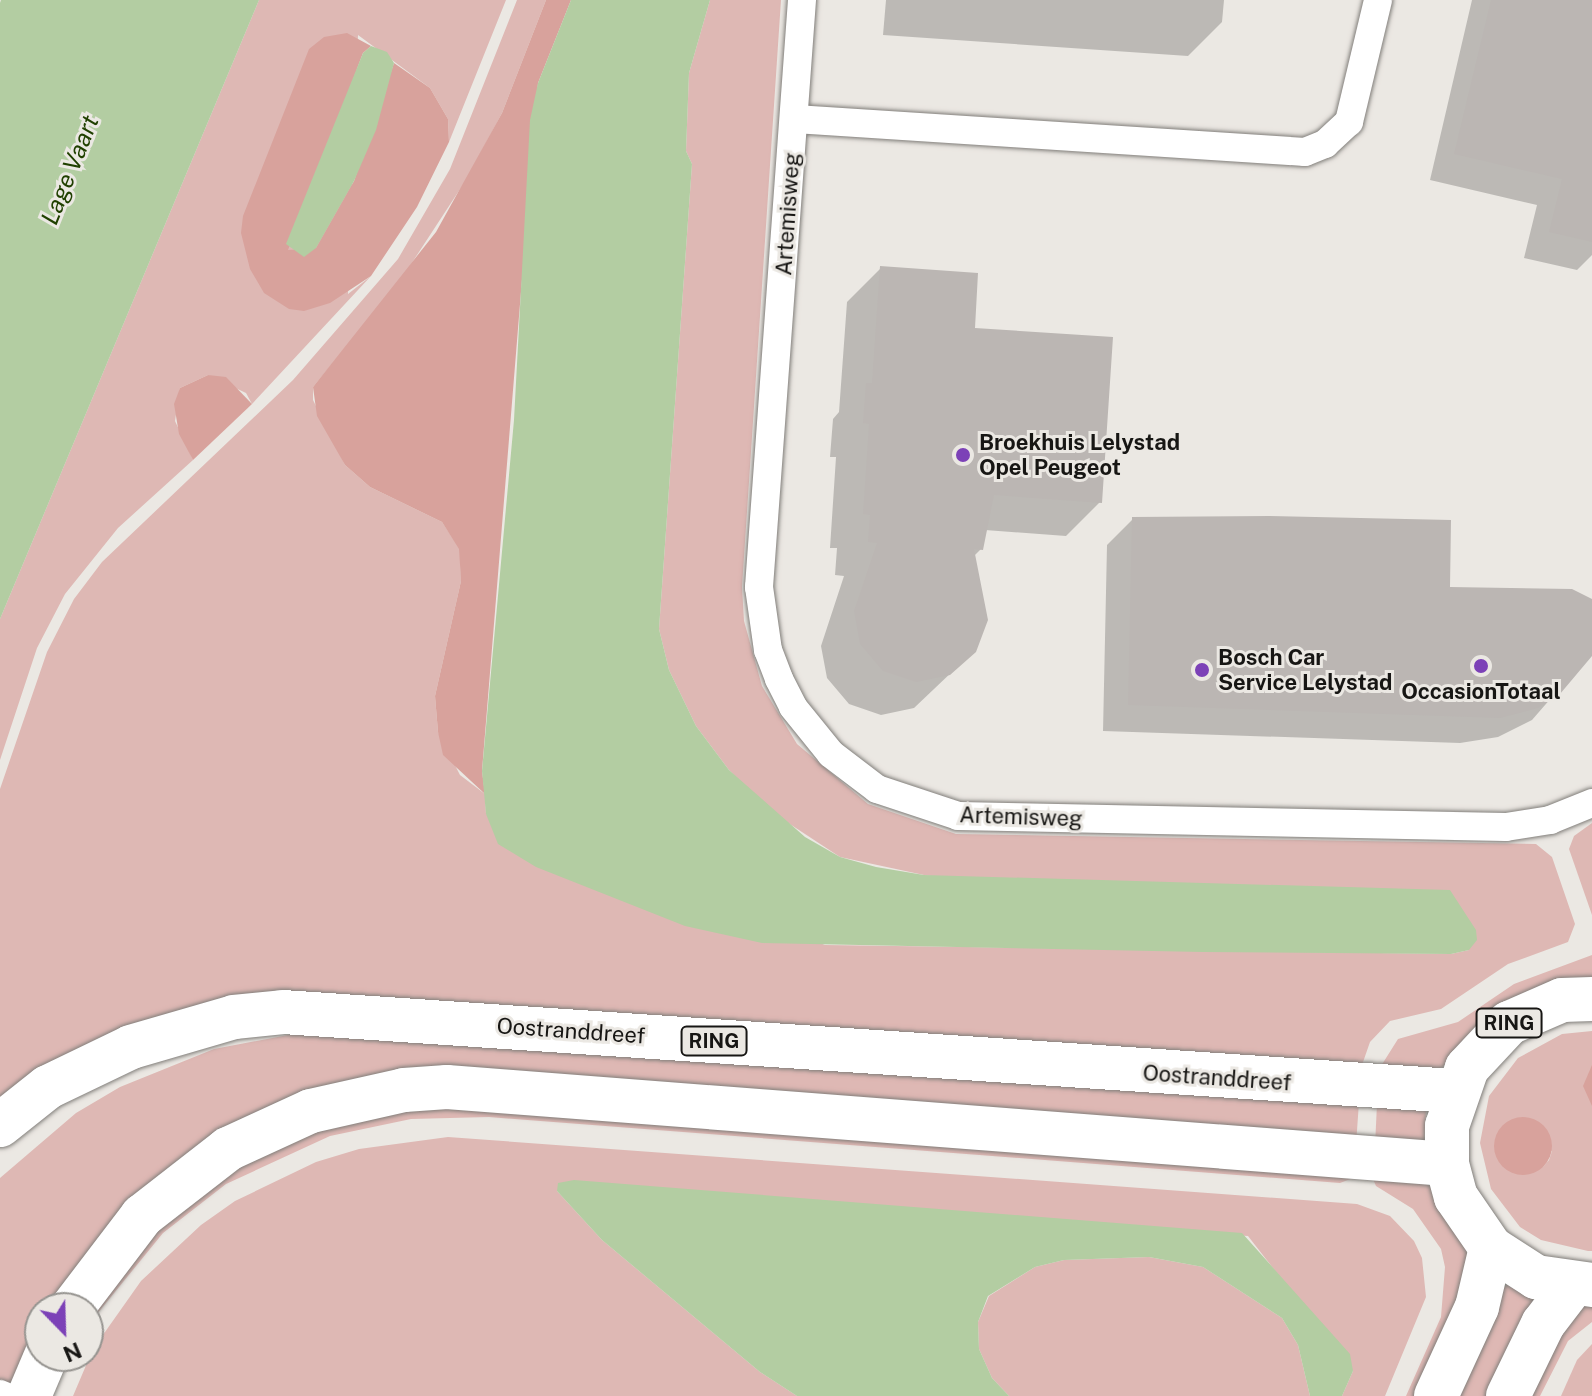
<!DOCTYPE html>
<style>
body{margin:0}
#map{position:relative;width:1592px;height:1396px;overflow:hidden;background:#ebe8e3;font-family:"Public Sans",sans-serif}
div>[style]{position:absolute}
.green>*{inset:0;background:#deb8b4}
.forest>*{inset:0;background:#d8a29c}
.round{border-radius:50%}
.water>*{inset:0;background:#b3cda2}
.shadow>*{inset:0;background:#0003}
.building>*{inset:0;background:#bbb6b3}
.roads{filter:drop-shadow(0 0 2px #817e7a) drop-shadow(0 0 2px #817e7a)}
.street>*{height:28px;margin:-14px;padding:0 14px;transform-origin:14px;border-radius:14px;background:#fff}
.primary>*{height:44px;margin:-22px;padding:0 22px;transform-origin:22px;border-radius:22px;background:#fff}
.dots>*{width:22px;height:22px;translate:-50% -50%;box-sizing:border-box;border:4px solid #ebe8e3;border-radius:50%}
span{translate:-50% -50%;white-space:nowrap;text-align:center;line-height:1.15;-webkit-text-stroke:6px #ebe8e3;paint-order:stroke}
.shield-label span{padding:2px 6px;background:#ebe8e3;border:2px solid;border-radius:6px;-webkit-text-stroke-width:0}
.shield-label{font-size:20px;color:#171614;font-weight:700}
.street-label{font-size:22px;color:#171614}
.poi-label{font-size:22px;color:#171614;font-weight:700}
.left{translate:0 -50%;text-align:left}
.water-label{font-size:24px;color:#204000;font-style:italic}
.north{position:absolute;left:24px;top:1292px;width:80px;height:80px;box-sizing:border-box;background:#ebe8e3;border:2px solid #969490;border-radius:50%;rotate:157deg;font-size:22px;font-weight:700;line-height:32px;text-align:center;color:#171614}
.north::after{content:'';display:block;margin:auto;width:28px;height:36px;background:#7c41b7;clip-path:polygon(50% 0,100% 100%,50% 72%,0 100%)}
</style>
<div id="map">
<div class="green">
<div style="clip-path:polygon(259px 0,506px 0,449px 142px,448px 119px,430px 88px,358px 35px,348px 294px,371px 276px,252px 404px,246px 393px,208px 375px,180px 388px,175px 421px,193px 460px,118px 528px,65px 594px,37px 648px,0 760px,0 619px)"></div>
<div style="clip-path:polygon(517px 0,546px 0,502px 113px,466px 180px,400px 281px,313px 387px,313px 400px,345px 465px,370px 487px,442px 522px,460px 549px,461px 581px,435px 696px,438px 732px,460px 775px,485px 794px,486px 814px,825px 945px,1451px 954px,1469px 950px,924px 875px,840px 857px,770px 811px,729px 770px,696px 726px,669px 670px,659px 629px,692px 164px,686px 151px,689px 73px,710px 0,781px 0,742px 587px,744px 621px,762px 686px,797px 744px,868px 804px,956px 834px,1536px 844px,1552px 857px,1575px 924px,1568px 942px,1508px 964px,1441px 1009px,1390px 1021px,1370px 1042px,1362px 1065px,313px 1001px,0 1112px,0 789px,47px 652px,74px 599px,102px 562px,293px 380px,398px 259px,450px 169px)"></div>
<div style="clip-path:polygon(1592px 823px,1592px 915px,1569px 849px,1574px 836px)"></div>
<div style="clip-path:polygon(1592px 955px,1592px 982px,1440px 1068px,1425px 1075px,1381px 1066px,1398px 1039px,1458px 1022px,1514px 984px)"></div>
<div style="clip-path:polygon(314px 1030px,1359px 1102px,1356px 1145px,347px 1086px,56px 1308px,40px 1308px,40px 1340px,15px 1396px,0 1396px,0 1178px,76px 1113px,120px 1087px,214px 1049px)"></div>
<div style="clip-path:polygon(evenodd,1592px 1031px,1592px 1251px,1588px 1251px,1541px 1240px,1520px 1227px,1491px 1189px,1480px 1143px,1489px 1096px,1518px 1058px,1562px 1034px,1592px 1031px,1496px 1136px,1552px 1151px,1549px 1160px,1543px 1167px,1496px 1156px,1496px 1136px)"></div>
<div style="clip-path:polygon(441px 1103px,1353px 1178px,1340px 1183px,489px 1117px,411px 1119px,330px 1136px,226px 1184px,163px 1233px,88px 1325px,88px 1312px,131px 1252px,200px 1188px,319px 1126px)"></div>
<div style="clip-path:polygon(1377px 1104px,1426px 1110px,1424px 1143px,1375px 1146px)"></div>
<div style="clip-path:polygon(448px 1137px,1357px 1204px,1390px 1216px,1414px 1241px,1422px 1258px,1426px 1297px,1385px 1396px,1342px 1396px,1353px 1371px,1248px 1236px,557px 1191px,602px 1240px,760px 1372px,797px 1396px,73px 1396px,93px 1349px,141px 1281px,201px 1225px,235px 1201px,316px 1162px,359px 1149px)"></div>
<div style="clip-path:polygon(1373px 1179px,1419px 1179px,1431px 1187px,1468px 1251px,1470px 1268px,1424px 1396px,1406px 1396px,1441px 1317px,1445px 1267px,1441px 1249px,1413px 1209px,1376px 1186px)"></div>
<div style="clip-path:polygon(1149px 1257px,1203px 1267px,1282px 1318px,1298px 1345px,1310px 1396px,1009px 1396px,992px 1378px,979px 1349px,978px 1322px,989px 1296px,1035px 1267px,1064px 1260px)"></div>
<div style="clip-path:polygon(1511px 1285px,1537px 1298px,1497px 1396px,1450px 1396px,1503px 1286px)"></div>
<div style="clip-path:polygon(1592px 1301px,1592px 1322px,1568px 1341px,1540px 1396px,1521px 1396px,1563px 1317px)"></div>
<div style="clip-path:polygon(1592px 1344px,1592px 1396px,1561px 1396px,1577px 1360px)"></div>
</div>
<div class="forest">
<div style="clip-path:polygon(546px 0,571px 0,538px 83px,482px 771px,485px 794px,443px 755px,438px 732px,435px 696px,461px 581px,459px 549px,442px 522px,370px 487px,345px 465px,317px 416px,313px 387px,436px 232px,502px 113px)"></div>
<div style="clip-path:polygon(347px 33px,371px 46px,363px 53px,288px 250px,316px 248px,354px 181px,394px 63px,430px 88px,448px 119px,449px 142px,417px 207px,371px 276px,330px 303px,304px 311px,289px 309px,264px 293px,250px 269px,241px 233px,243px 216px,309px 49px,324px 37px)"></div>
<div style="clip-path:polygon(208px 375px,226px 377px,252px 404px,193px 460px,179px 434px,174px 404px,180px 388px)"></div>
<div style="clip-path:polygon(1592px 1065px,1592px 1106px,1583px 1086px)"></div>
<div class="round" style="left:1494px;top:1117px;width:58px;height:58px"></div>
</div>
<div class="water">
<div style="clip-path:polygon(1px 0,259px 0,0 619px,0 3px)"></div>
<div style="clip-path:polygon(571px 0,710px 0,689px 73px,686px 151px,692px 164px,659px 629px,669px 670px,696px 726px,729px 770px,805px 837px,840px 857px,876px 867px,924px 875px,1450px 890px,1476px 930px,1477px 940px,1469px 950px,1451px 954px,1203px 952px,762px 943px,685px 926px,536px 867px,498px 844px,486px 814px,482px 771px,514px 420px,530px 120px,538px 83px)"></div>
<div style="clip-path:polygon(371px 46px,387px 52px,394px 63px,376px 130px,354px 181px,316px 248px,304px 257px,286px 244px,363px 53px)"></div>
<div style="clip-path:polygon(574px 1180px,1242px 1233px,1350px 1354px,1353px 1371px,1342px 1396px,1310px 1396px,1298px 1345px,1282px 1318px,1203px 1267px,1149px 1257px,1064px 1260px,1035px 1267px,988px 1296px,978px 1322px,979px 1349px,992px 1378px,1009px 1396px,797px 1396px,760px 1372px,602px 1240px,557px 1191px,558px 1183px)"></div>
</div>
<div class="shadow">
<div style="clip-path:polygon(886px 0,1224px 0,1222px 22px,1188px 56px,883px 35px)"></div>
<div style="clip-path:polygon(1472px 0,1592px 0,1592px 255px,1577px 270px,1524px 258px,1537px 205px,1430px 180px)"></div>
<div style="clip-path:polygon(881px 268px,973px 330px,1100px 502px,1066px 536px,985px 530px,981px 549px,973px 557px,974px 651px,914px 708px,881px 715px,849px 704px,827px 678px,821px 646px,844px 576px,835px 575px,837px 548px,830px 548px,836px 457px,830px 457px,833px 419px,839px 412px,847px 302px)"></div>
<div style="clip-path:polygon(1133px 519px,1448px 589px,1592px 601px,1592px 651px,1532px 720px,1498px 737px,1460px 743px,1103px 731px,1107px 545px)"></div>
</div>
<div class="building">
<div style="clip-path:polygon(1491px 0,1592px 0,1592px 242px,1549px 232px,1562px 179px,1454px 154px)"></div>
<div style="clip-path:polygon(880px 266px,978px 273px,975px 328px,1113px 337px,1102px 503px,994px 495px,983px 550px,974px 549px,988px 620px,976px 652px,950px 675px,916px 682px,883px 671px,860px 644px,854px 611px,877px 543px,868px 542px,870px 515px,863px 514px,869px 424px,863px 423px,866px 383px,872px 383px)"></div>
<div style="clip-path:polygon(1269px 516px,1451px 520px,1450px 587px,1572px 589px,1592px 599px,1592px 656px,1560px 694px,1538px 708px,1500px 718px,1128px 705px,1132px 517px)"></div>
</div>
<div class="roads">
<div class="street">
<div style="left:802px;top:0;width:589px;rotate:94.19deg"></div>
<div style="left:759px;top:587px;width:64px;rotate:81.9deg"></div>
<div style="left:768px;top:650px;width:31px;rotate:69deg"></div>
<div style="left:779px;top:679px;width:31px;rotate:63deg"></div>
<div style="left:793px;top:707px;width:60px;rotate:51deg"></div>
<div style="left:831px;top:754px;width:58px;rotate:37.3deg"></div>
<div style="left:877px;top:789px;width:85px;rotate:18.4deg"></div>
<div style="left:958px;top:816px;width:548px;rotate:1.15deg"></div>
<div style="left:1506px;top:827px;width:45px;rotate:-9deg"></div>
<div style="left:1550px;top:820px;width:45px;rotate:-22deg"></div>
<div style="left:795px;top:119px;width:511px;rotate:3.7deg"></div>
<div style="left:1305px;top:152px;width:22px;rotate:-22deg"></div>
<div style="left:1325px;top:144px;width:33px;rotate:-43deg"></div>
<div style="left:1349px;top:122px;width:125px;rotate:-76.6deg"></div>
<div style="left:0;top:1394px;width:5px;rotate:22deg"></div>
</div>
<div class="primary">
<div style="left:1592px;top:999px;width:30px;rotate:178deg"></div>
<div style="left:1562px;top:1000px;width:58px;rotate:156.5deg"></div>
<div style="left:1509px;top:1023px;width:62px;rotate:133deg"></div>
<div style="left:1467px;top:1068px;width:61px;rotate:109deg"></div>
<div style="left:1447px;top:1126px;width:38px;rotate:90deg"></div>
<div style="left:1447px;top:1164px;width:34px;rotate:75deg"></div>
<div style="left:1456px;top:1197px;width:62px;rotate:55.5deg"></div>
<div style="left:1491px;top:1248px;width:54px;rotate:32.8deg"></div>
<div style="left:1536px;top:1277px;width:57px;rotate:8.1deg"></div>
<div style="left:0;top:1125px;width:61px;rotate:-38.4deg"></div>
<div style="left:48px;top:1087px;width:92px;rotate:-25.7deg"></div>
<div style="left:131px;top:1047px;width:107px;rotate:-16.2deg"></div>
<div style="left:234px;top:1017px;width:49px;rotate:-5.8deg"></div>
<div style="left:283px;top:1012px;width:1175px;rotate:3.86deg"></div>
<div style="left:72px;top:1308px;width:116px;rotate:-52.7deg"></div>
<div style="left:142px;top:1216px;width:109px;rotate:-37.9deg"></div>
<div style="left:228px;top:1149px;width:91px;rotate:-24.6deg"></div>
<div style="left:311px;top:1111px;width:95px;rotate:-12.7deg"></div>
<div style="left:404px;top:1090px;width:43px;rotate:-4deg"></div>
<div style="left:447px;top:1087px;width:1003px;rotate:4.4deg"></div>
<div style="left:29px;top:1396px;width:43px;rotate:-67deg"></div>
<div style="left:1436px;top:1396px;width:98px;rotate:-65.3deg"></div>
<div style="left:1477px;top:1307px;width:61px;rotate:-76.7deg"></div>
<div style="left:1508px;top:1396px;width:80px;rotate:-64.1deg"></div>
<div style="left:1543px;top:1324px;width:48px;rotate:-52.7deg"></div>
</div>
</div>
<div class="dots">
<div style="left:963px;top:455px;background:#7c41b7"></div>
<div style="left:1481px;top:666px;background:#7c41b7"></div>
<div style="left:1202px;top:670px;background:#7c41b7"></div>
</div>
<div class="shield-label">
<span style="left:1509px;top:1023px">RING</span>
<span style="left:714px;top:1041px">RING</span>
</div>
<div class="street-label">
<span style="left:788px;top:214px;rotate:-86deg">Artemisweg</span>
<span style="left:1021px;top:817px;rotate:2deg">Artemisweg</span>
<span style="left:571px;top:1031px;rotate:4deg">Oostranddreef</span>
<span style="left:1217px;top:1078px;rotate:4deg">Oostranddreef</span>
</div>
<div class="poi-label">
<span class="left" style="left:979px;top:455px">Broekhuis Lelystad<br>Opel Peugeot</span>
<span class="left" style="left:1218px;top:670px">Bosch Car<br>Service Lelystad</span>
<span style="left:1481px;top:692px">OccasionTotaal</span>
</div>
<div class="water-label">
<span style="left:70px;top:170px;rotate:-68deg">Lage Vaart</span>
</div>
<div class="north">N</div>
</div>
